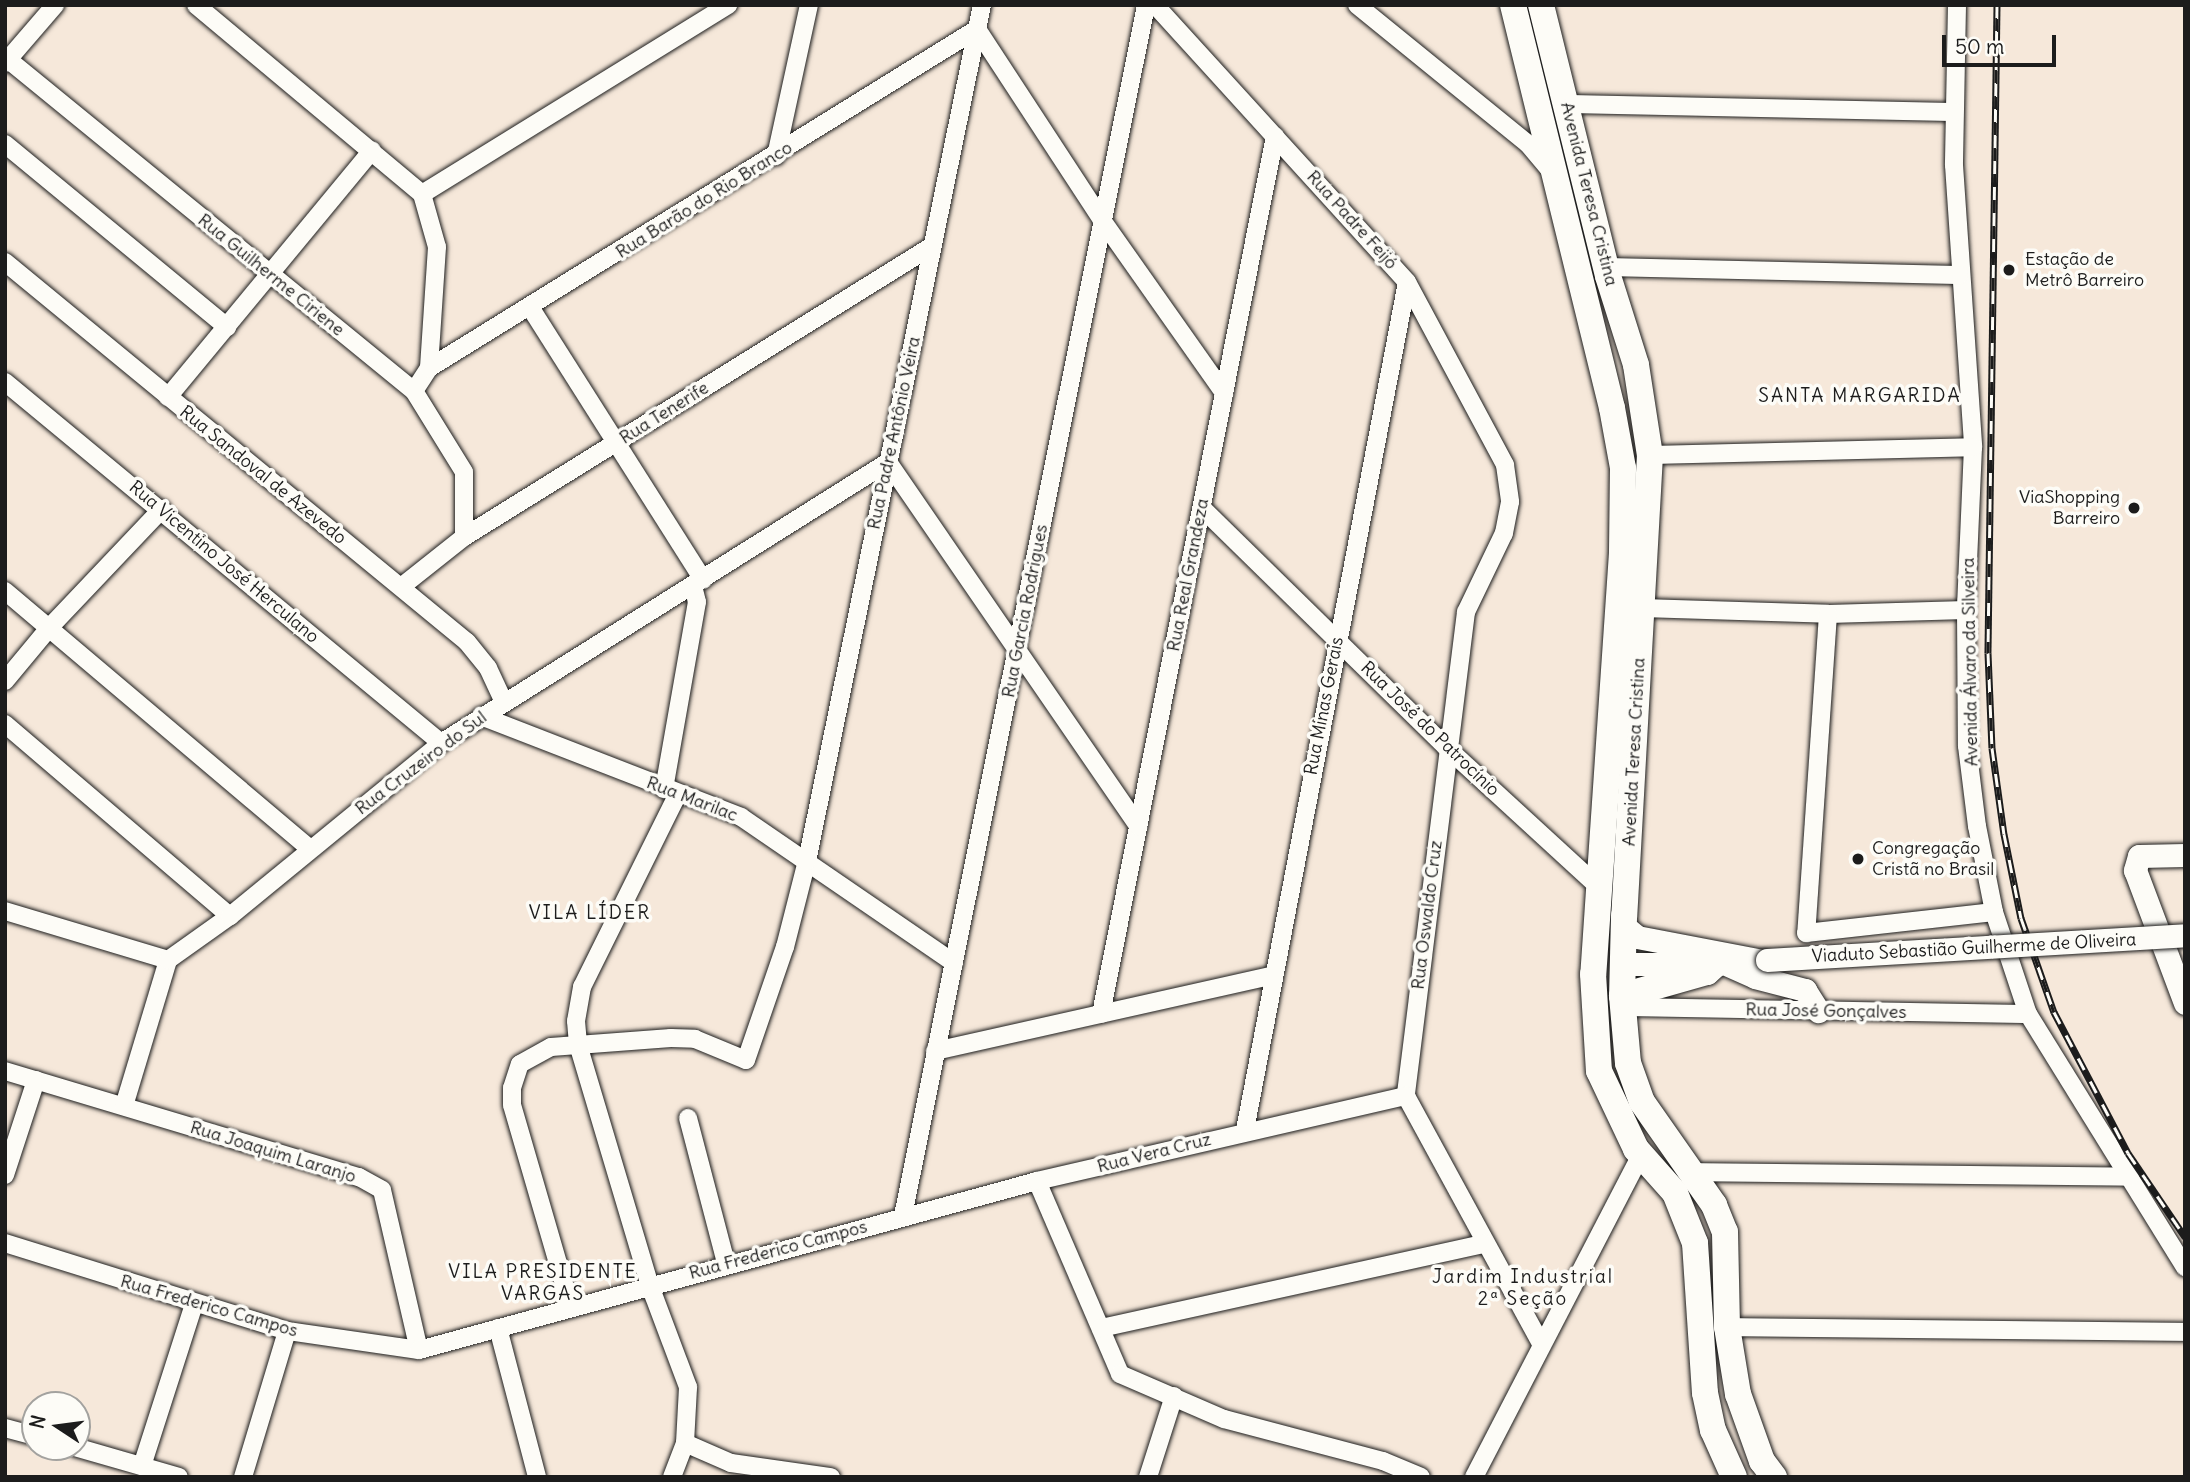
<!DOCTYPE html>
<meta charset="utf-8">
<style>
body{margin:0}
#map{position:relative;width:2190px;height:1482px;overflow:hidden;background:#f6e8da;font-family:Delius,sans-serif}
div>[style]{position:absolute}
.roads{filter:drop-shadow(0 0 2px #1c1c1c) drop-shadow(0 0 2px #1c1c1c)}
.minor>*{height:18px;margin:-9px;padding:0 9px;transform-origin:9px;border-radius:9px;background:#fdfcf7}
.tertiary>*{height:23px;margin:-11.5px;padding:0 11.5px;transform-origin:11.5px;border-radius:11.5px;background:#fdfcf7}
.secondary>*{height:26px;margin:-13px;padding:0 13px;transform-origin:13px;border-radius:13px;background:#fdfcf7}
.rail>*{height:7px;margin-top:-3.5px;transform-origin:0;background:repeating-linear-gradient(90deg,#fdfcf7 0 13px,#1c1c1c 0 26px);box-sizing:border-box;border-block:2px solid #1c1c1c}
.bridges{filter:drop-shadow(0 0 2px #1c1c1c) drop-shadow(0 0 2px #1c1c1c)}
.tertiary-bridge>*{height:23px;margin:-11.5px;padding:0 11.5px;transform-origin:11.5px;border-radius:11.5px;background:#fdfcf7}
.dots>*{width:19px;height:19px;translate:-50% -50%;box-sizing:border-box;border:4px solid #fdfcf7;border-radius:50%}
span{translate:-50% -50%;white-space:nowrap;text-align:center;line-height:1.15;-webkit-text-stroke:7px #fdfcf7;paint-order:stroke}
.street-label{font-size:18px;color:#1c1c1c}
.poi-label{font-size:18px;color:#1c1c1c}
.left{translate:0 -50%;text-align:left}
.right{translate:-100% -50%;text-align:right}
.neighbourhood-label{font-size:19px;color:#1c1c1c;letter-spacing:2px}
.frame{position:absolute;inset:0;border:7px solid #1c1c1c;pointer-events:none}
.north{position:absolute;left:21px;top:1391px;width:70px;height:70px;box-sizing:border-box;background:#fdfcf7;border:2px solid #a3a29f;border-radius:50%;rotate:283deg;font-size:19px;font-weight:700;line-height:28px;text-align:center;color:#1c1c1c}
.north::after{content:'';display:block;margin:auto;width:24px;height:32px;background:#1c1c1c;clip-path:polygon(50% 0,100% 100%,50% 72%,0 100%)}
.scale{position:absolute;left:1942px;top:35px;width:114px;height:32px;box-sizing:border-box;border:4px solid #1c1c1c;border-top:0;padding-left:9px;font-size:21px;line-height:24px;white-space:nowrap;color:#1c1c1c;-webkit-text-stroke:5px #fdfcf7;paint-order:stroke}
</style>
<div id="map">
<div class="roads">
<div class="minor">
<div style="left:196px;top:5px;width:295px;rotate:39.9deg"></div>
<div style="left:422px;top:194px;width:55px;rotate:74.2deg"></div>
<div style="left:437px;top:247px;width:121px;rotate:93.8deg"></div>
<div style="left:429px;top:368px;width:27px;rotate:123deg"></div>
<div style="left:1155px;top:5px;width:374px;rotate:47.7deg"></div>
<div style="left:1407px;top:282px;width:208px;rotate:61.8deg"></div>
<div style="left:1505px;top:465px;width:37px;rotate:82deg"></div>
<div style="left:1510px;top:502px;width:32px;rotate:101deg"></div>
<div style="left:1504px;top:533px;width:88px;rotate:115.7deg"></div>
<div style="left:1466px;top:612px;width:488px;rotate:97.1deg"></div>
<div style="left:1406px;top:1096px;width:280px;rotate:61.4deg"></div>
<div style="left:1357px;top:5px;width:220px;rotate:39.1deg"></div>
<div style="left:1528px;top:144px;width:35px;rotate:50deg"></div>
<div style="left:1957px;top:5px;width:160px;rotate:91.1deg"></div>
<div style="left:1954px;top:165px;width:283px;rotate:86.1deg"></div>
<div style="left:1973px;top:447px;width:163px;rotate:92.5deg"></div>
<div style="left:1966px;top:610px;width:136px;rotate:89.6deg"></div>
<div style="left:1967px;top:746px;width:81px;rotate:82.9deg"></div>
<div style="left:1977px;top:826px;width:88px;rotate:78.8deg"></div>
<div style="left:1994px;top:912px;width:108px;rotate:71.6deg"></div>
<div style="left:2028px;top:1014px;width:298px;rotate:58.2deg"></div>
<div style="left:5px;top:57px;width:528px;rotate:39.24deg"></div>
<div style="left:414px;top:391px;width:95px;rotate:58.3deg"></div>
<div style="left:464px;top:472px;width:65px;rotate:90deg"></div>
<div style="left:5px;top:63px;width:77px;rotate:-49.2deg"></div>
<div style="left:1567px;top:104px;width:387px;rotate:1.2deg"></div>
<div style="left:5px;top:144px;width:288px;rotate:39.5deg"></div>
<div style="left:776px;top:156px;width:155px;rotate:-77.7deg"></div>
<div style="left:422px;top:194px;width:360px;rotate:-31.7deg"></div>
<div style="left:5px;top:262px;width:598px;rotate:39.44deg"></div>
<div style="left:467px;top:642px;width:33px;rotate:51deg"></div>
<div style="left:488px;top:668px;width:38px;rotate:65deg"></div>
<div style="left:1605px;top:267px;width:354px;rotate:1.3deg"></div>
<div style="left:530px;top:307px;width:323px;rotate:57.6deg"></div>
<div style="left:429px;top:368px;width:644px;rotate:-31.74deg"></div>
<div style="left:977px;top:29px;width:228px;rotate:56.8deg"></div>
<div style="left:1102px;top:220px;width:212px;rotate:54.8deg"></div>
<div style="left:5px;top:382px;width:566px;rotate:39.62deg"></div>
<div style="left:168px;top:397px;width:320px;rotate:-50.4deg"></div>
<div style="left:1650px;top:455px;width:323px;rotate:-1.4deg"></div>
<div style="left:1202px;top:508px;width:342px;rotate:44.4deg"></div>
<div style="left:1446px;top:747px;width:209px;rotate:42.5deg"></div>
<div style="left:401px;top:587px;width:80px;rotate:-38.4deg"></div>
<div style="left:464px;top:537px;width:551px;rotate:-31.87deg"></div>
<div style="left:5px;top:591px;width:399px;rotate:40.2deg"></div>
<div style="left:1642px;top:608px;width:186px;rotate:1.8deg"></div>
<div style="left:1828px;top:614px;width:138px;rotate:-1.7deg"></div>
<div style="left:1828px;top:614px;width:320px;rotate:93.9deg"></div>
<div style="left:1806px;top:933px;width:189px;rotate:-6.4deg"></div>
<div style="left:5px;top:681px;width:69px;rotate:-50.3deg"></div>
<div style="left:49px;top:628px;width:164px;rotate:-46.5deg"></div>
<div style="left:481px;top:716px;width:279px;rotate:21.2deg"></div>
<div style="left:741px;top:817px;width:258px;rotate:34.4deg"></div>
<div style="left:5px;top:724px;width:296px;rotate:40.5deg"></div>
<div style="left:664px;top:789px;width:190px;rotate:-80deg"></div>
<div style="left:697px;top:602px;width:16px;rotate:-104deg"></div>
<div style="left:5px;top:911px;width:170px;rotate:16.7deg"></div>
<div style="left:1623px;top:1007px;width:405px;rotate:1deg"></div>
<div style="left:1101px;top:1014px;width:895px;rotate:-78.79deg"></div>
<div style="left:935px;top:1051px;width:347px;rotate:-12.6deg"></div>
<div style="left:5px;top:1071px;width:370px;rotate:16.7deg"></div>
<div style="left:359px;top:1177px;width:26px;rotate:29deg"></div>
<div style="left:382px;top:1190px;width:164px;rotate:77deg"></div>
<div style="left:124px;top:1106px;width:152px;rotate:-73.2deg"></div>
<div style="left:168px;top:960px;width:76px;rotate:-35.4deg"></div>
<div style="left:230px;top:916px;width:273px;rotate:-39.3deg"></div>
<div style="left:441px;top:743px;width:528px;rotate:-32.15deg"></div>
<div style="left:888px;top:462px;width:442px;rotate:55.5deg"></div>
<div style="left:688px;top:1118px;width:150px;rotate:75.3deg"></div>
<div style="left:1245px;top:1130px;width:863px;rotate:-79.18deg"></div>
<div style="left:1689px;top:1172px;width:441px;rotate:0.6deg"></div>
<div style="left:5px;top:1175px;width:100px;rotate:-71.9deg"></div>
<div style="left:1037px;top:1181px;width:210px;rotate:66.7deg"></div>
<div style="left:1120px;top:1374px;width:113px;rotate:23.4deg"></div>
<div style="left:1224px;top:1419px;width:164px;rotate:14.8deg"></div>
<div style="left:1383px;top:1461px;width:41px;rotate:22.8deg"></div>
<div style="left:903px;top:1216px;width:1235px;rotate:-78.65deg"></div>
<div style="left:5px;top:1243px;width:295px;rotate:17.3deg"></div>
<div style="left:287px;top:1331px;width:133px;rotate:8.2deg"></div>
<div style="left:419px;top:1350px;width:641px;rotate:-15.29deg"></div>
<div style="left:1037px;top:1181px;width:379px;rotate:-13deg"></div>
<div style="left:571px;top:1308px;width:211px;rotate:-106.2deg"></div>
<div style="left:512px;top:1105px;width:17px;rotate:-90deg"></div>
<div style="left:512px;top:1088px;width:25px;rotate:-72deg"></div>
<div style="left:520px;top:1064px;width:35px;rotate:-29deg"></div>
<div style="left:551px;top:1047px;width:120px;rotate:-4.3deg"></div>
<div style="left:671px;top:1038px;width:24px;rotate:2deg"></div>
<div style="left:695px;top:1039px;width:55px;rotate:22.4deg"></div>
<div style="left:746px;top:1060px;width:120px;rotate:-71deg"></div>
<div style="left:785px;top:947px;width:89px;rotate:-75.7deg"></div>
<div style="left:807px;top:861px;width:874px;rotate:-78.45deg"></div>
<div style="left:1727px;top:1327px;width:458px;rotate:0.6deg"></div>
<div style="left:498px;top:1328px;width:154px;rotate:75.3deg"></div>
<div style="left:1101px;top:1328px;width:392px;rotate:-12.4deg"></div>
<div style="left:5px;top:1428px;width:31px;rotate:15deg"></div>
<div style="left:685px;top:1443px;width:50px;rotate:23.5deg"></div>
<div style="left:731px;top:1463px;width:101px;rotate:8deg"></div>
<div style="left:75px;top:1447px;width:108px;rotate:16.1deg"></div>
<div style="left:142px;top:1466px;width:170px;rotate:-72.2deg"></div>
<div style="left:243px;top:1477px;width:152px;rotate:-73.2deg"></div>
<div style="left:672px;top:1477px;width:36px;rotate:-69deg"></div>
<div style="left:685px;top:1443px;width:56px;rotate:-86.9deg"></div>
<div style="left:688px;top:1387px;width:108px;rotate:-110.6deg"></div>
<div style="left:650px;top:1286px;width:252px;rotate:-106.6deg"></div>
<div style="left:578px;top:1044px;width:23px;rotate:-95deg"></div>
<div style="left:576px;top:1021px;width:35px;rotate:-80deg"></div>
<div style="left:582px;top:987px;width:216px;rotate:-63.6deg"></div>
<div style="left:1148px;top:1477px;width:85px;rotate:-72.2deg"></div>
<div style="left:1474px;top:1477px;width:363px;rotate:-62.6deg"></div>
</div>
<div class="tertiary">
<div style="left:2185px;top:855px;width:46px;rotate:178.8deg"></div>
<div style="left:2139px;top:856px;width:15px;rotate:106deg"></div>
<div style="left:2135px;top:870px;width:142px;rotate:69.4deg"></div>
<div style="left:1624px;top:926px;width:17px;rotate:40deg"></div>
<div style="left:1637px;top:937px;width:128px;rotate:10.8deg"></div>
<div style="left:1623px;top:964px;width:95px"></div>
<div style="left:1726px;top:964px;width:32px;rotate:24deg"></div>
<div style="left:1755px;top:977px;width:52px;rotate:14.6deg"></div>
<div style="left:1805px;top:990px;width:25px;rotate:58deg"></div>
</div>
<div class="secondary">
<div style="left:1513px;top:5px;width:415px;rotate:76.2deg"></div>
<div style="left:1612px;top:408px;width:61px;rotate:79.6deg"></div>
<div style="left:1623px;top:468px;width:85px;rotate:90.7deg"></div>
<div style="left:1622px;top:553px;width:422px;rotate:93.9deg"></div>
<div style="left:1593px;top:974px;width:97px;rotate:86.5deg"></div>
<div style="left:1599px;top:1071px;width:86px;rotate:64.6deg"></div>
<div style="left:1636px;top:1149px;width:59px;rotate:48.4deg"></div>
<div style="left:1675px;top:1193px;width:54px;rotate:68.2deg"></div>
<div style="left:1695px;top:1243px;width:150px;rotate:86.2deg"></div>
<div style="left:1705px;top:1393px;width:38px;rotate:78deg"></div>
<div style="left:1713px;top:1430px;width:51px;rotate:65.9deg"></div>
<div style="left:1541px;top:5px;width:279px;rotate:76.1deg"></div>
<div style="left:1608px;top:276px;width:93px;rotate:72.5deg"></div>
<div style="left:1636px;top:365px;width:91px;rotate:81.2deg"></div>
<div style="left:1650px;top:455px;width:462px;rotate:93.2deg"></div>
<div style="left:1624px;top:916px;width:80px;rotate:91.4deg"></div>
<div style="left:1622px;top:996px;width:67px;rotate:84.9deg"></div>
<div style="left:1628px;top:1063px;width:41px;rotate:70.3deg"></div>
<div style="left:1642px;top:1102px;width:126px;rotate:55deg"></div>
<div style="left:1714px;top:1205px;width:29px;rotate:68deg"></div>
<div style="left:1725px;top:1232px;width:95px;rotate:88.8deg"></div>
<div style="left:1727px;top:1327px;width:68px;rotate:80.7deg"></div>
<div style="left:1738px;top:1394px;width:71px;rotate:70.3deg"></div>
<div style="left:1762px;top:1461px;width:20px;rotate:53deg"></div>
<div style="left:1622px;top:996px;width:88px;rotate:-15.8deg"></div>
<div style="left:1707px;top:972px;width:12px;rotate:-42deg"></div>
</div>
</div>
<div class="rail">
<div style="left:1997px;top:5px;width:648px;rotate:90.8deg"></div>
<div style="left:1988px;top:653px;width:95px;rotate:87.6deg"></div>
<div style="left:1992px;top:748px;width:87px;rotate:82.1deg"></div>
<div style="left:2004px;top:834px;width:86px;rotate:78.6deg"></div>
<div style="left:2021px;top:918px;width:100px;rotate:70.7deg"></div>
<div style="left:2054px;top:1012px;width:159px;rotate:62.3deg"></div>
<div style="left:2128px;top:1153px;width:102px;rotate:55.8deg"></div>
</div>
<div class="bridges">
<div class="tertiary-bridge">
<div style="left:1767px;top:960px;width:419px;rotate:-3.4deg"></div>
</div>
</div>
<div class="dots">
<div style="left:2009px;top:270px;background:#1c1c1c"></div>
<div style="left:2134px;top:508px;background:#1c1c1c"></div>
<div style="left:1858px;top:859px;background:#1c1c1c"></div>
</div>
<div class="street-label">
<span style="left:1589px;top:194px;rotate:76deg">Avenida Teresa Cristina</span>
<span style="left:704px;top:200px;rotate:-32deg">Rua Barão do Rio Branco</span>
<span style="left:1352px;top:220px;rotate:48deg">Rua Padre Feijó</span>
<span style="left:271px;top:275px;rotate:39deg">Rua Guilherme Ciriene</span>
<span style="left:664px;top:413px;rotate:-32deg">Rua Tenerife</span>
<span style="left:894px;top:433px;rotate:-78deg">Rua Padre Antônio Veira</span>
<span style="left:263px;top:475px;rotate:39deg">Rua Sandoval de Azevedo</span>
<span style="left:224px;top:562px;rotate:40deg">Rua Vicentino José Herculano</span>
<span style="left:1188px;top:575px;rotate:-79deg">Rua Real Grandeza</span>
<span style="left:1025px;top:611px;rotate:-79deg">Rua Garcia Rodrigues</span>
<span style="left:1970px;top:662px;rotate:-91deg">Avenida Álvaro da Silveira</span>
<span style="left:1324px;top:706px;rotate:-79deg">Rua Minas Gerais</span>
<span style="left:1430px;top:729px;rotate:44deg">Rua José do Patrocínio</span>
<span style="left:1634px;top:752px;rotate:-87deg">Avenida Teresa Cristina</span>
<span style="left:421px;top:763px;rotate:-37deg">Rua Cruzeiro do Sul</span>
<span style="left:692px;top:799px;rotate:21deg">Rua Marilac</span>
<span style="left:1427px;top:915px;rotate:-83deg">Rua Oswaldo Cruz</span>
<span style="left:1974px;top:948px;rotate:-3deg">Viaduto Sebastião Guilherme de Oliveira</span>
<span style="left:1826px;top:1011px;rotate:1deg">Rua José Gonçalves</span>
<span style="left:273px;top:1152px;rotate:17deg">Rua Joaquim Laranjo</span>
<span style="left:1154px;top:1153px;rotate:-14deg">Rua Vera Cruz</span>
<span style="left:778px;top:1250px;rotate:-15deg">Rua Frederico Campos</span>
<span style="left:209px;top:1306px;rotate:16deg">Rua Frederico Campos</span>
</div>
<div class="poi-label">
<span class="left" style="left:2025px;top:270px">Estação de<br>Metrô Barreiro</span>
<span class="right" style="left:2120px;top:508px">ViaShopping<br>Barreiro</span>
<span class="left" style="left:1872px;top:859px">Congregação<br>Cristã no Brasil</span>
</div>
<div class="neighbourhood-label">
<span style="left:1860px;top:396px">SANTA MARGARIDA</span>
<span style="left:590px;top:913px">VILA LÍDER</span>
<span style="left:543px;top:1283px">VILA PRESIDENTE<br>VARGAS</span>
<span style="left:1523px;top:1288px">Jardim Industrial<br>2ª Seção</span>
</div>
<div class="frame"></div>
<div class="north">N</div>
<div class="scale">50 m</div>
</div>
